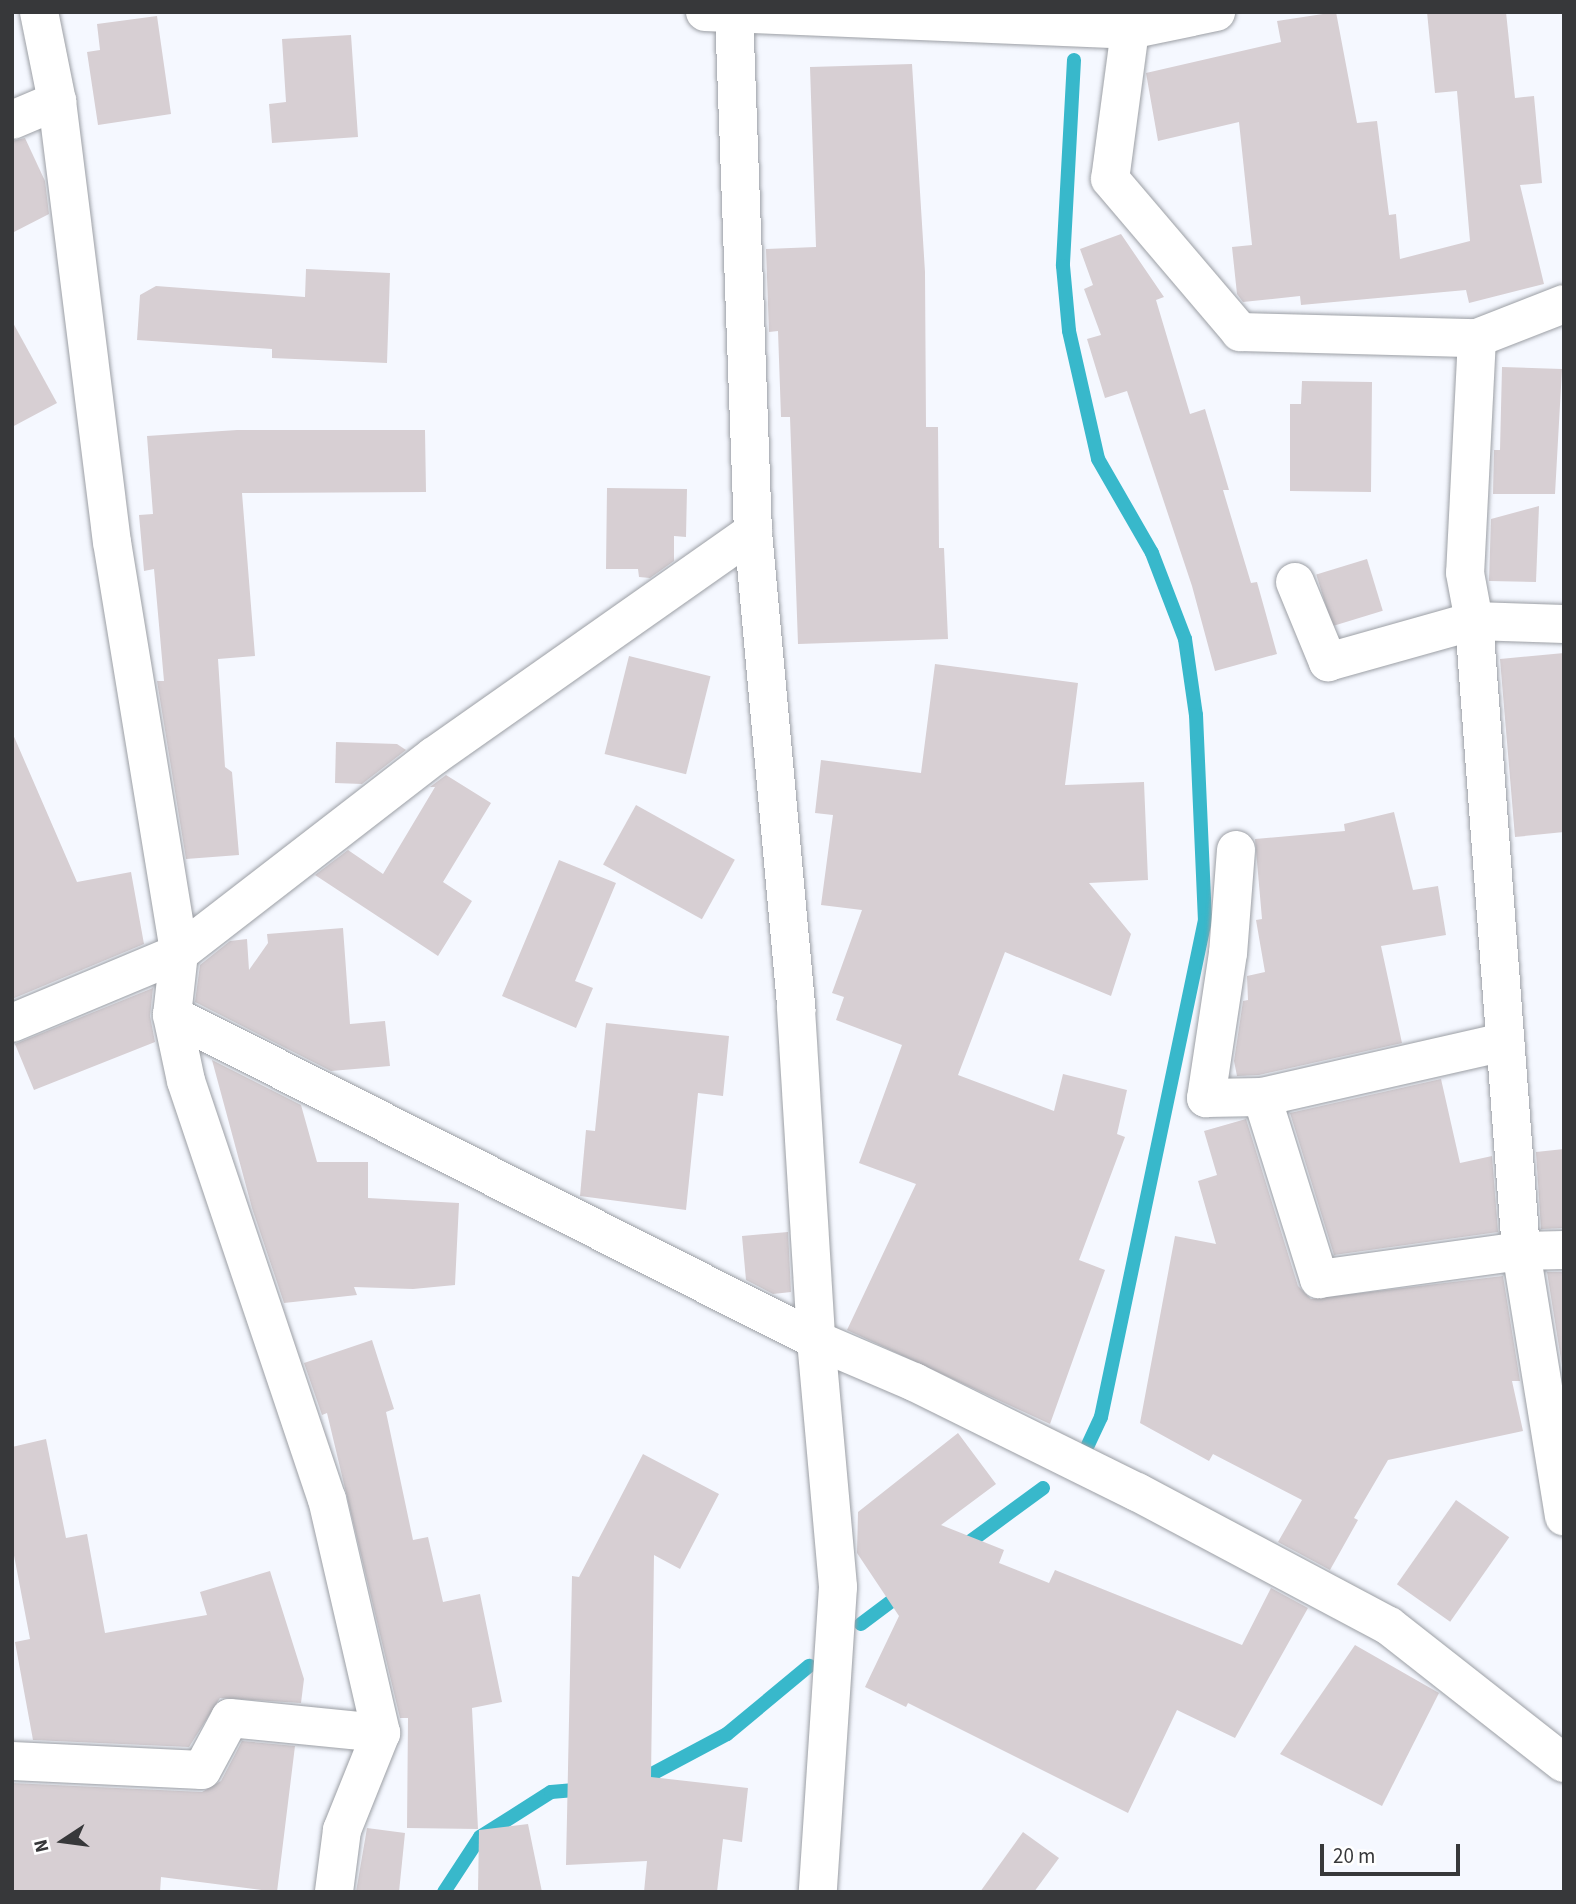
<!DOCTYPE html>
<style>
body{margin:0}
#map{position:relative;width:1576px;height:1904px;overflow:hidden;background:#f5f8ff;font-family:"Source Sans 3",sans-serif}
div>[style]{position:absolute}
.stream>*{height:14px;margin:-7px;padding:0 7px;transform-origin:7px;border-radius:7px;background:#38b8cb}
.building>*{inset:0;background:#d7cfd3;transform-origin:0 0}
.roads{filter:drop-shadow(0 0 2px #9c9fa5) drop-shadow(0 0 2px #9c9fa5)}
.street>*{height:38px;margin:-19px;padding:0 19px;transform-origin:19px;border-radius:19px;background:#fff}
span{translate:-50% -50%;white-space:nowrap;text-align:center;line-height:1.15;-webkit-text-stroke:7px #fff;paint-order:stroke}
.frame{position:absolute;inset:0;border:14px solid #37383a;pointer-events:none}
.north{position:absolute;left:28px;top:1806px;width:70px;height:70px;-webkit-text-stroke:5px #fff;paint-order:stroke;rotate:257deg;font-size:19px;font-weight:700;line-height:28px;text-align:center;color:#37383a}
.north::after{content:'';display:block;margin:auto;width:24px;height:32px;background:#37383a;clip-path:polygon(50% 0,100% 100%,50% 72%,0 100%)}
.scale{position:absolute;left:1320px;top:1844px;width:140px;height:32px;box-sizing:border-box;border:4px solid #37383a;border-top:0;padding-left:9px;font-size:21px;line-height:24px;white-space:nowrap;color:#37383a;-webkit-text-stroke:5px #fff;paint-order:stroke}
</style>
<div id="map">
<div class="stream">
<div style="left:1074px;top:60px;width:206px;rotate:93.1deg"></div>
<div style="left:1063px;top:266px;width:65px;rotate:84.7deg"></div>
<div style="left:1069px;top:331px;width:131px;rotate:77.2deg"></div>
<div style="left:1098px;top:459px;width:108px;rotate:60.1deg"></div>
<div style="left:1152px;top:553px;width:92px;rotate:69deg"></div>
<div style="left:1185px;top:639px;width:77px;rotate:81.8deg"></div>
<div style="left:1196px;top:715px;width:205px;rotate:87.5deg"></div>
<div style="left:1205px;top:920px;width:508px;rotate:101.82deg"></div>
<div style="left:1101px;top:1417px;width:31px;rotate:115deg"></div>
<div style="left:960px;top:1549px;width:103px;rotate:-36.3deg"></div>
<div style="left:861px;top:1624px;width:55px;rotate:-36.9deg"></div>
<div style="left:637px;top:1782px;width:102px;rotate:-28.1deg"></div>
<div style="left:727px;top:1734px;width:107px;rotate:-39.7deg"></div>
<div style="left:444px;top:1892px;width:66px;rotate:-56.8deg"></div>
<div style="left:480px;top:1837px;width:84px;rotate:-32.4deg"></div>
<div style="left:551px;top:1792px;width:35px;rotate:-5deg"></div>
</div>
<div class="building">
<div style="clip-path:polygon(1336px 12px,1357px 123px,1377px 121px,1389px 215px,1396px 214px,1400px 259px,1470px 241px,1457px 91px,1435px 93px,1427px 12px,1506px 12px,1515px 98px,1534px 96px,1542px 183px,1520px 185px,1544px 284px,1469px 303px,1466px 290px,1301px 305px,1300px 296px,1243px 302px,1237px 294px,1232px 247px,1252px 245px,1239px 122px,1158px 141px,1146px 73px,1281px 42px,1277px 21px)"></div>
<div style="clip-path:polygon(157px 16px,171px 114px,98px 125px,87px 52px,100px 50px,97px 24px)"></div>
<div style="clip-path:polygon(351px 35px,358px 137px,272px 143px,269px 104px,286px 102px,282px 39px)"></div>
<div style="clip-path:polygon(912px 64px,925px 272px,926px 427px,938px 427px,939px 548px,944px 548px,948px 639px,798px 644px,790px 417px,781px 417px,778px 331px,769px 332px,766px 249px,816px 247px,810px 67px)"></div>
<div style="clip-path:polygon(25px 138px,45px 181px,49px 214px,12px 233px,12px 141px)"></div>
<div style="clip-path:polygon(1121px 234px,1164px 297px,1156px 300px,1190px 414px,1205px 409px,1229px 490px,1223px 490px,1251px 583px,1257px 582px,1277px 654px,1215px 671px,1192px 586px,1127px 391px,1105px 398px,1087px 339px,1101px 335px,1084px 289px,1093px 285px,1080px 249px)"></div>
<div style="clip-path:polygon(306px 269px,390px 273px,387px 363px,272px 358px,272px 349px,137px 340px,140px 295px,156px 286px,305px 297px)"></div>
<div style="clip-path:polygon(12px 321px,57px 403px,12px 427px)"></div>
<div style="clip-path:polygon(1502px 367px,1562px 369px,1555px 494px,1493px 494px,1494px 450px,1500px 450px)"></div>
<div style="clip-path:polygon(1302px 381px,1372px 382px,1371px 492px,1290px 491px,1290px 404px,1301px 404px)"></div>
<div style="clip-path:polygon(237px 430px,425px 430px,426px 492px,242px 493px,255px 656px,218px 659px,225px 767px,232px 772px,239px 855px,186px 859px,157px 681px,164px 681px,154px 569px,144px 571px,139px 515px,153px 514px,147px 436px)"></div>
<div style="clip-path:polygon(607px 488px,687px 489px,686px 537px,674px 536px,674px 561px,650px 578px,639px 577px,638px 569px,606px 569px)"></div>
<div style="clip-path:polygon(1539px 506px,1536px 582px,1489px 581px,1491px 519px)"></div>
<div style="left:1367px;top:559px;width:54px;height:53px;rotate:73deg"></div>
<div style="clip-path:polygon(1564px 653px,1564px 832px,1515px 837px,1500px 659px)"></div>
<div style="left:629px;top:656px;width:84px;height:101px;rotate:14deg"></div>
<div style="clip-path:polygon(935px 664px,1078px 683px,1065px 785px,1144px 782px,1148px 880px,1089px 883px,1131px 934px,1111px 996px,1005px 952px,958px 1075px,1054px 1111px,1063px 1074px,1127px 1090px,1117px 1134px,1125px 1137px,1079px 1260px,1105px 1270px,1050px 1424px,847px 1330px,916px 1184px,859px 1163px,902px 1045px,836px 1020px,844px 997px,832px 993px,862px 910px,821px 905px,833px 815px,815px 813px,821px 760px,921px 773px)"></div>
<div style="clip-path:polygon(12px 732px,77px 882px,131px 872px,144px 944px,12px 999px)"></div>
<div style="clip-path:polygon(336px 742px,397px 744px,406px 750px,362px 784px,335px 783px)"></div>
<div style="clip-path:polygon(446px 775px,491px 803px,443px 882px,472px 901px,438px 956px,315px 875px,348px 850px,383px 874px,435px 787px,430px 787px)"></div>
<div style="left:636px;top:805px;width:113px;height:68px;rotate:29deg"></div>
<div style="clip-path:polygon(1394px 812px,1413px 890px,1438px 886px,1446px 935px,1381px 946px,1402px 1043px,1259px 1075px,1237px 1076px,1234px 1061px,1243px 1001px,1248px 1000px,1247px 976px,1265px 972px,1256px 920px,1262px 919px,1255px 839px,1345px 831px,1344px 824px)"></div>
<div style="clip-path:polygon(559px 860px,616px 883px,575px 981px,593px 988px,576px 1028px,502px 996px)"></div>
<div style="clip-path:polygon(343px 928px,350px 1024px,385px 1021px,390px 1066px,331px 1071px,195px 1002px,200px 965px,230px 941px,247px 939px,249px 970px,268px 943px,267px 934px)"></div>
<div style="clip-path:polygon(153px 988px,150px 1016px,155px 1042px,34px 1090px,15px 1044px)"></div>
<div style="clip-path:polygon(606px 1023px,729px 1036px,723px 1096px,698px 1093px,686px 1210px,580px 1196px,586px 1130px,595px 1131px)"></div>
<div style="clip-path:polygon(212px 1060px,301px 1105px,317px 1162px,368px 1162px,368px 1198px,459px 1203px,455px 1285px,413px 1289px,354px 1287px,357px 1295px,284px 1303px,252px 1208px)"></div>
<div style="clip-path:polygon(1441px 1079px,1460px 1163px,1492px 1156px,1498px 1232px,1334px 1255px,1290px 1113px)"></div>
<div style="clip-path:polygon(1246px 1119px,1298px 1286px,1311px 1299px,1503px 1276px,1520px 1381px,1512px 1381px,1523px 1431px,1388px 1460px,1354px 1518px,1358px 1520px,1330px 1570px,1278px 1542px,1302px 1500px,1213px 1454px,1209px 1461px,1140px 1423px,1175px 1236px,1216px 1244px,1198px 1181px,1217px 1175px,1204px 1131px)"></div>
<div style="clip-path:polygon(1564px 1149px,1564px 1228px,1541px 1229px,1536px 1152px)"></div>
<div style="clip-path:polygon(788px 1232px,791px 1292px,773px 1294px,746px 1280px,742px 1236px)"></div>
<div style="clip-path:polygon(1547px 1272px,1564px 1272px,1564px 1378px)"></div>
<div style="clip-path:polygon(372px 1340px,394px 1409px,386px 1412px,413px 1540px,428px 1537px,443px 1602px,480px 1594px,502px 1702px,472px 1708px,478px 1829px,407px 1828px,408px 1718px,400px 1718px,327px 1413px,322px 1415px,304px 1363px)"></div>
<div style="clip-path:polygon(958px 1433px,996px 1484px,941px 1525px,1004px 1550px,999px 1563px,1049px 1583px,1055px 1570px,1242px 1645px,1271px 1588px,1308px 1608px,1235px 1738px,1177px 1710px,1128px 1813px,908px 1703px,906px 1707px,865px 1687px,899px 1616px,857px 1553px,858px 1512px)"></div>
<div style="clip-path:polygon(46px 1439px,66px 1538px,87px 1534px,105px 1633px,207px 1615px,200px 1592px,270px 1571px,304px 1679px,301px 1703px,220px 1698px,189px 1747px,33px 1740px,15px 1642px,30px 1639px,12px 1545px,12px 1447px)"></div>
<div style="clip-path:polygon(643px 1454px,719px 1494px,680px 1569px,654px 1555px,651px 1777px,748px 1788px,742px 1842px,723px 1839px,717px 1892px,644px 1892px,647px 1861px,566px 1865px,572px 1576px,579px 1577px)"></div>
<div style="left:1456px;top:1500px;width:65px;height:103px;rotate:35deg"></div>
<div style="clip-path:polygon(1355px 1645px,1439px 1693px,1382px 1806px,1280px 1754px)"></div>
<div style="clip-path:polygon(242px 1741px,295px 1746px,277px 1892px,161px 1877px,160px 1892px,12px 1892px,12px 1783px,202px 1792px,221px 1781px)"></div>
<div style="clip-path:polygon(528px 1824px,542px 1892px,478px 1892px,479px 1830px)"></div>
<div style="clip-path:polygon(367px 1828px,405px 1833px,399px 1892px,356px 1892px)"></div>
<div style="clip-path:polygon(1023px 1832px,1059px 1858px,1034px 1892px,980px 1892px)"></div>
</div>
<div class="roads">
<div class="street">
<div style="left:39px;top:12px;width:91px;rotate:78.6deg"></div>
<div style="left:57px;top:101px;width:444px;rotate:82.9deg"></div>
<div style="left:112px;top:542px;width:416px;rotate:80.7deg"></div>
<div style="left:179px;top:953px;width:62px;rotate:96.4deg"></div>
<div style="left:172px;top:1015px;width:67px;rotate:78deg"></div>
<div style="left:186px;top:1081px;width:441px;rotate:71.4deg"></div>
<div style="left:327px;top:1499px;width:240px;rotate:77deg"></div>
<div style="left:381px;top:1733px;width:105px;rotate:111.9deg"></div>
<div style="left:342px;top:1830px;width:63px;rotate:97.4deg"></div>
<div style="left:705px;top:12px;width:425px;rotate:2.4deg"></div>
<div style="left:1130px;top:30px;width:88px;rotate:-11.8deg"></div>
<div style="left:734px;top:12px;width:520px;rotate:87.91deg"></div>
<div style="left:753px;top:532px;width:479px;rotate:84.8deg"></div>
<div style="left:796px;top:1009px;width:332px;rotate:86.5deg"></div>
<div style="left:816px;top:1340px;width:248px;rotate:84.9deg"></div>
<div style="left:838px;top:1587px;width:306px;rotate:93.8deg"></div>
<div style="left:1130px;top:30px;width:150px;rotate:97.6deg"></div>
<div style="left:1110px;top:179px;width:201px;rotate:49.6deg"></div>
<div style="left:1240px;top:332px;width:237px;rotate:1.5deg"></div>
<div style="left:1477px;top:338px;width:235px;rotate:92.9deg"></div>
<div style="left:1465px;top:573px;width:49px;rotate:79.4deg"></div>
<div style="left:1474px;top:621px;width:632px;rotate:85.73deg"></div>
<div style="left:1521px;top:1251px;width:269px;rotate:80.8deg"></div>
<div style="left:12px;top:120px;width:49px;rotate:-22.9deg"></div>
<div style="left:1477px;top:338px;width:93px;rotate:-21.3deg"></div>
<div style="left:1295px;top:582px;width:87px;rotate:67.6deg"></div>
<div style="left:1328px;top:662px;width:152px;rotate:-15.7deg"></div>
<div style="left:1474px;top:621px;width:90px;rotate:1.9deg"></div>
<div style="left:1236px;top:850px;width:103px;rotate:94.4deg"></div>
<div style="left:1228px;top:953px;width:147px;rotate:98.6deg"></div>
<div style="left:1206px;top:1098px;width:56px;rotate:-1deg"></div>
<div style="left:1262px;top:1097px;width:249px;rotate:-12.8deg"></div>
<div style="left:172px;top:1015px;width:721px;rotate:26.78deg"></div>
<div style="left:816px;top:1340px;width:107px;rotate:23.2deg"></div>
<div style="left:914px;top:1382px;width:249px;rotate:26.3deg"></div>
<div style="left:1137px;top:1492px;width:285px;rotate:28deg"></div>
<div style="left:1389px;top:1626px;width:222px;rotate:38.1deg"></div>
<div style="left:12px;top:1023px;width:181px;rotate:-22.7deg"></div>
<div style="left:179px;top:953px;width:322px;rotate:-37.7deg"></div>
<div style="left:434px;top:756px;width:390px;rotate:-35.1deg"></div>
<div style="left:1262px;top:1097px;width:191px;rotate:72.6deg"></div>
<div style="left:1319px;top:1279px;width:204px;rotate:-7.9deg"></div>
<div style="left:1521px;top:1251px;width:43px;rotate:-1.3deg"></div>
<div style="left:12px;top:1761px;width:190px;rotate:2.7deg"></div>
<div style="left:202px;top:1770px;width:59px;rotate:-61.7deg"></div>
<div style="left:230px;top:1718px;width:152px;rotate:5.7deg"></div>
</div>
</div>
<div class="frame"></div>
<div class="north">N</div>
<div class="scale">20 m</div>
</div>
